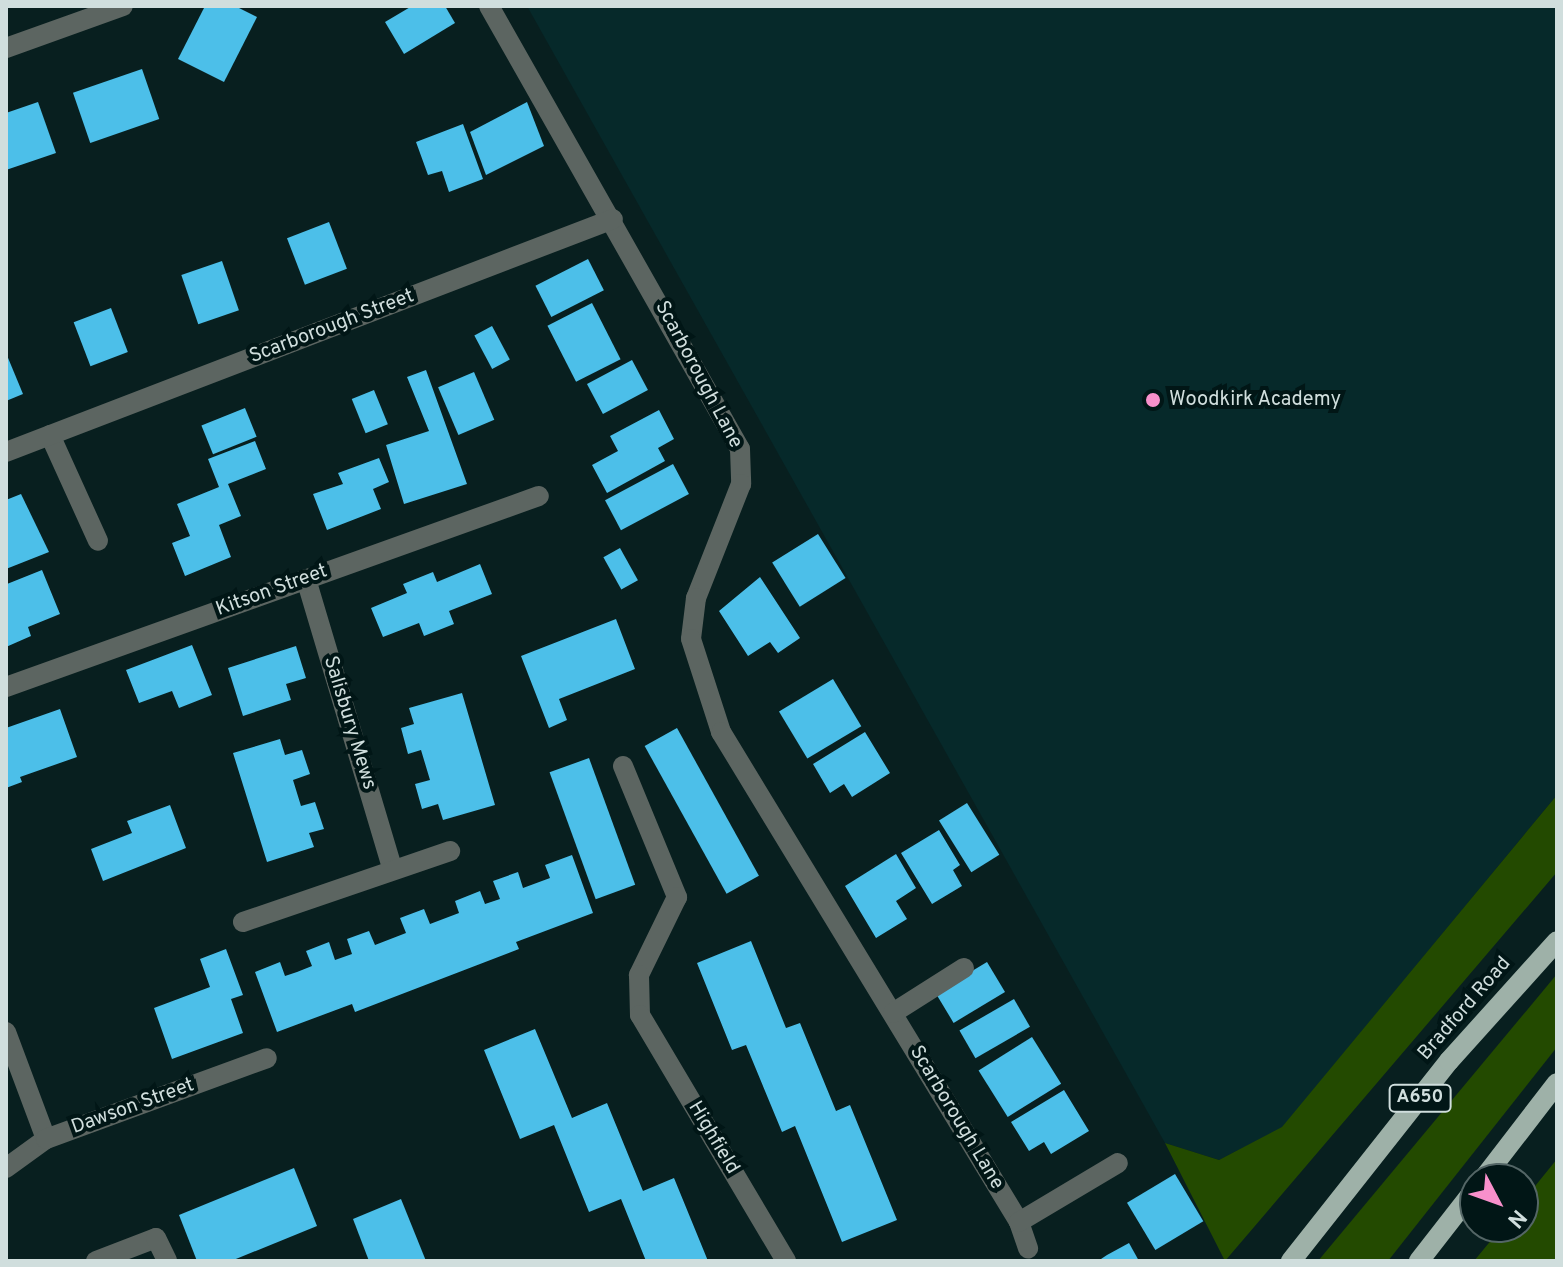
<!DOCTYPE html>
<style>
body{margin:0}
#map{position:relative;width:1563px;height:1267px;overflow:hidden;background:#081f1f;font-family:Overpass,sans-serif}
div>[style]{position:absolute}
.built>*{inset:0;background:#06292a}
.green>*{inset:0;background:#234a00}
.building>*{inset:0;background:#4cbfe9;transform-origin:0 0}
.minor>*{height:20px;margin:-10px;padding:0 10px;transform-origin:10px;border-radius:10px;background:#5c6561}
.major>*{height:20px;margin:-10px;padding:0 10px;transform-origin:10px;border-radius:10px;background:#9eb1a8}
.dots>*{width:22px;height:22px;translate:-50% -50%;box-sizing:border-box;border:4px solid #011616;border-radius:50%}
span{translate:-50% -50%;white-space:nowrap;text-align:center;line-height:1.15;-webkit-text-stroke:8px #011616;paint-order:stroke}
.shield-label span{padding:2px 6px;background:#011616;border:2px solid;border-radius:6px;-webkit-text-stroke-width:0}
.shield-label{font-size:18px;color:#d0dedd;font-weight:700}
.street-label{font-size:20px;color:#d0dedd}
.poi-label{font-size:20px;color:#d0dedd}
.left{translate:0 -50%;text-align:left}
.frame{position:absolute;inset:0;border:8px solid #d0dedd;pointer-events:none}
.north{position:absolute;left:1459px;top:1163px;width:80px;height:80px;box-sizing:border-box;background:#011616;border:2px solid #546666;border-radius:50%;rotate:131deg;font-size:22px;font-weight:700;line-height:32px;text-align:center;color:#d0dedd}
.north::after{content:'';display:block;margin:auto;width:28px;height:36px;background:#f890cb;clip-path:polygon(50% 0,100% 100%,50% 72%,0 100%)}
</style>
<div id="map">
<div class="built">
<div style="clip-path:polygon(527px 6px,1557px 6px,1557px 795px,1282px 1128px,1219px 1160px,1165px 1143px)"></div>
</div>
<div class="green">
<div style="clip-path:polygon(1557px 795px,1557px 872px,1225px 1261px,1165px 1143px,1219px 1160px,1282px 1127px)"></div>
<div style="clip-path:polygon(1557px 974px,1557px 1047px,1388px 1261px,1318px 1261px)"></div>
<div style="clip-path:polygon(1557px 1159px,1557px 1261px,1474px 1261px,1502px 1227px,1523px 1227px,1523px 1201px)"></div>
</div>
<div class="building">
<div style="clip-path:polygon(205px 6px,235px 6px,257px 17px,224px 82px,178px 59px)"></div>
<div style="clip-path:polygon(412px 6px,445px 6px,455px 23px,404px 54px,385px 22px)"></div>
<div style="left:142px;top:69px;width:53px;height:73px;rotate:71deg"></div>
<div style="clip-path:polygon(38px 102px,56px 153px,6px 170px,6px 113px)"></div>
<div style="clip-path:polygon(527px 102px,544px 146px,486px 175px,470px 132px)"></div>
<div style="clip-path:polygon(463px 124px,483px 179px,449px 192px,442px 171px,428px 175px,416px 142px)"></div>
<div style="left:329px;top:222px;width:50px;height:45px;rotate:69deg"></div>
<div style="left:588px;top:259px;width:35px;height:59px;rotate:63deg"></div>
<div style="left:222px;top:261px;width:52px;height:43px;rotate:71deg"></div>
<div style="left:592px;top:303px;width:63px;height:50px;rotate:63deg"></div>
<div style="left:111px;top:308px;width:47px;height:40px;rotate:69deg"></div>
<div style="left:492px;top:326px;width:38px;height:20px;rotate:62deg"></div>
<div style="clip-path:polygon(6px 353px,23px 394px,6px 401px)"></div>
<div style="left:632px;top:360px;width:34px;height:51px;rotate:62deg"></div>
<div style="clip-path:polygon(426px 370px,467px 484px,404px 504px,386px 445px,429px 431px,407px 377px)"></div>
<div style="left:474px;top:372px;width:52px;height:39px;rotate:67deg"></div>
<div style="left:374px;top:390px;width:37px;height:24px;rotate:68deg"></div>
<div style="left:245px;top:408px;width:31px;height:47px;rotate:68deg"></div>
<div style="clip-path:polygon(659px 410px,674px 439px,658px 448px,665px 461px,607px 493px,592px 465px,618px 451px,610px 436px)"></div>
<div style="clip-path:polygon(255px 441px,266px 469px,228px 484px,241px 516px,219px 525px,231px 557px,185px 576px,172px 543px,190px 536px,177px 504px,219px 487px,208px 459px)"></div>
<div style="clip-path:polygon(379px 458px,389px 482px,373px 489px,381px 509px,327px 530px,313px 494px,343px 484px,338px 473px)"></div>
<div style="left:673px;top:464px;width:34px;height:77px;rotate:62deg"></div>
<div style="clip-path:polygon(21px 494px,49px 552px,6px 569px,6px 500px)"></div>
<div style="left:818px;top:534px;width:52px;height:54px;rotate:58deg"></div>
<div style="left:620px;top:548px;width:37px;height:19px;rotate:61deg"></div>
<div style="clip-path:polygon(480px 564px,492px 594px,449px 611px,454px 624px,424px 636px,419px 623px,383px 637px,371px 608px,407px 593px,403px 584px,433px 572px,437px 582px)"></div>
<div style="clip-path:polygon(42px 570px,60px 614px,28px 627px,31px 636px,6px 647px,7px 584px)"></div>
<div style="clip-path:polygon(760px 577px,800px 638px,778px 653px,770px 642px,748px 656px,719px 611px)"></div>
<div style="clip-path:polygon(616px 619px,635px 669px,559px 699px,567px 720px,549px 728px,521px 656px)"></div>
<div style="clip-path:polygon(192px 645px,212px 695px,179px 708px,172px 691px,139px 703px,126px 670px)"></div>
<div style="clip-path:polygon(296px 646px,306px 678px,286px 684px,291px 700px,243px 716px,228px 668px)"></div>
<div style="left:833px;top:679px;width:55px;height:63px;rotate:59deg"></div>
<div style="clip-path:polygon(462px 693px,495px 805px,443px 820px,438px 804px,422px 809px,415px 784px,430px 780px,421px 750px,408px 754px,401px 728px,414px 724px,409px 708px)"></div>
<div style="clip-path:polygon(60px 709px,77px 757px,20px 777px,22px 782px,6px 788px,6px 728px)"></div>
<div style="left:677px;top:728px;width:169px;height:37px;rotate:61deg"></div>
<div style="clip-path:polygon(865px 732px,890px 773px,852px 797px,844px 784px,830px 793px,813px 764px)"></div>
<div style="clip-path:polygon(280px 739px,285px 755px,302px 750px,310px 774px,293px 780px,301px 806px,315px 802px,324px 829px,309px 833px,314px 847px,267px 862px,233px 753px)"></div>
<div style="left:589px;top:758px;width:135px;height:42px;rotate:70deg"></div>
<div style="left:967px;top:803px;width:61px;height:33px;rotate:58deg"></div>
<div style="clip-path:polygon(170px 805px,186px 848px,103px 881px,91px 849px,132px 833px,127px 821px)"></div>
<div style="clip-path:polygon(939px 830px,960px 865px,953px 870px,962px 886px,932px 904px,901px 853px)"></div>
<div style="clip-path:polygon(896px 854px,916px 888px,896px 901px,907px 919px,876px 938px,845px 886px)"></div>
<div style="clip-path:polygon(572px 855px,593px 913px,516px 942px,519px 949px,355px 1012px,352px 1004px,277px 1032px,255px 972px,280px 962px,285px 976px,297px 972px,312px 966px,306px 951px,329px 942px,335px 960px,352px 954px,347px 939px,369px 931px,375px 945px,406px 933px,400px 918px,424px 909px,430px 924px,459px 913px,455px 901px,480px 891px,485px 904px,500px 899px,493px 881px,518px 872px,523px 888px,550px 878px,545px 865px)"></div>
<div style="clip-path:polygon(751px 941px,786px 1028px,800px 1023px,836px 1111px,850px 1105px,897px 1220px,842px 1242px,795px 1126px,782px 1132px,746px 1045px,732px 1050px,697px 963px)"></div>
<div style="clip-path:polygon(226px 949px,243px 995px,231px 999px,243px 1033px,172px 1059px,154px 1008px,210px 987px,200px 959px)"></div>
<div style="left:987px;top:962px;width:35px;height:60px;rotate:59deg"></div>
<div style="left:1014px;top:999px;width:32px;height:63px;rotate:60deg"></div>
<div style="clip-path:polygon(535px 1029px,572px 1118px,607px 1103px,643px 1191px,674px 1178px,708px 1261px,646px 1261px,621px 1199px,589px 1212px,554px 1125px,520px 1139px,484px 1050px)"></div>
<div style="left:1032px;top:1037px;width:55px;height:63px;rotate:58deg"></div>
<div style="clip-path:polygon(1064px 1090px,1089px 1131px,1051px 1154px,1044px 1142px,1029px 1151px,1011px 1122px)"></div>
<div style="clip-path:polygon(294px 1168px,317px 1226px,231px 1261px,197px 1261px,179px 1215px)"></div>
<div style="left:1175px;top:1174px;width:55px;height:56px;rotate:59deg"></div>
<div style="clip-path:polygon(401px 1199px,426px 1261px,369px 1261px,353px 1219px)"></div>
<div style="clip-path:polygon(1129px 1243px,1139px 1261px,1098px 1261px,1107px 1255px)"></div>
</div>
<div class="minor">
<div style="left:489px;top:6px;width:509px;rotate:60.46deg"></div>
<div style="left:740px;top:449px;width:35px;rotate:88deg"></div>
<div style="left:741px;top:484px;width:123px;rotate:111.5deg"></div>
<div style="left:696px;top:598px;width:41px;rotate:97deg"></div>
<div style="left:691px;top:639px;width:98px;rotate:72.1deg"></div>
<div style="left:721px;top:732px;width:574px;rotate:58.69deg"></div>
<div style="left:1019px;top:1222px;width:28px;rotate:71deg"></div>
<div style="left:6px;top:48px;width:124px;rotate:-19.7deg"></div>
<div style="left:50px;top:435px;width:116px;rotate:65.6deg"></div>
<div style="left:6px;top:452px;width:650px;rotate:-21deg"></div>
<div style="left:306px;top:579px;width:302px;rotate:73.4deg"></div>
<div style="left:6px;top:687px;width:566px;rotate:-19.72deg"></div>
<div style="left:623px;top:766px;width:142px;rotate:67.6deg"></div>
<div style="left:677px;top:897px;width:87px;rotate:116deg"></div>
<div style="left:639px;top:975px;width:40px;rotate:88.6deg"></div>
<div style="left:640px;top:1015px;width:286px;rotate:59.3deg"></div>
<div style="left:243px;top:922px;width:219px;rotate:-18.9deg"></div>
<div style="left:893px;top:1013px;width:84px;rotate:-32.4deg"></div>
<div style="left:6px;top:1032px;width:114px;rotate:69.5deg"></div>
<div style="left:6px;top:1168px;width:49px;rotate:-35.9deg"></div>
<div style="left:46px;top:1139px;width:235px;rotate:-20.1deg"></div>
<div style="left:1019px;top:1222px;width:115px;rotate:-30.8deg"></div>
<div style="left:96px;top:1261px;width:64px;rotate:-21deg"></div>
<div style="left:156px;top:1238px;width:25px;rotate:64deg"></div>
</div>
<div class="major">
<div style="left:1483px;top:1179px;width:121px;rotate:-52.4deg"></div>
<div style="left:1291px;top:1261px;width:255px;rotate:-51.7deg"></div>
<div style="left:1449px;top:1061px;width:161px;rotate:-48deg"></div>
<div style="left:1419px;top:1261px;width:91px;rotate:-52.1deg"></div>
</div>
<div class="dots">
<div style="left:1153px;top:400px;background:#f890cb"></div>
</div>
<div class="shield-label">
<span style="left:1420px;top:1098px">A650</span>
</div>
<div class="street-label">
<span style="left:332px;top:327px;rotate:-21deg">Scarborough Street</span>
<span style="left:698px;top:375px;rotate:62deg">Scarborough Lane</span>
<span style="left:272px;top:591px;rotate:-20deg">Kitson Street</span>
<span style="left:349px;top:723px;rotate:73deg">Salisbury Mews</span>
<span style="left:1465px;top:1009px;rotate:-49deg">Bradford Road</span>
<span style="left:133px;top:1107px;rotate:-20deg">Dawson Street</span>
<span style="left:956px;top:1118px;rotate:59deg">Scarborough Lane</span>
<span style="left:713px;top:1138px;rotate:59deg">Highfield</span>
</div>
<div class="poi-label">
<span class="left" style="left:1169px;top:400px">Woodkirk Academy</span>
</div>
<div class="frame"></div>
<div class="north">N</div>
</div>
